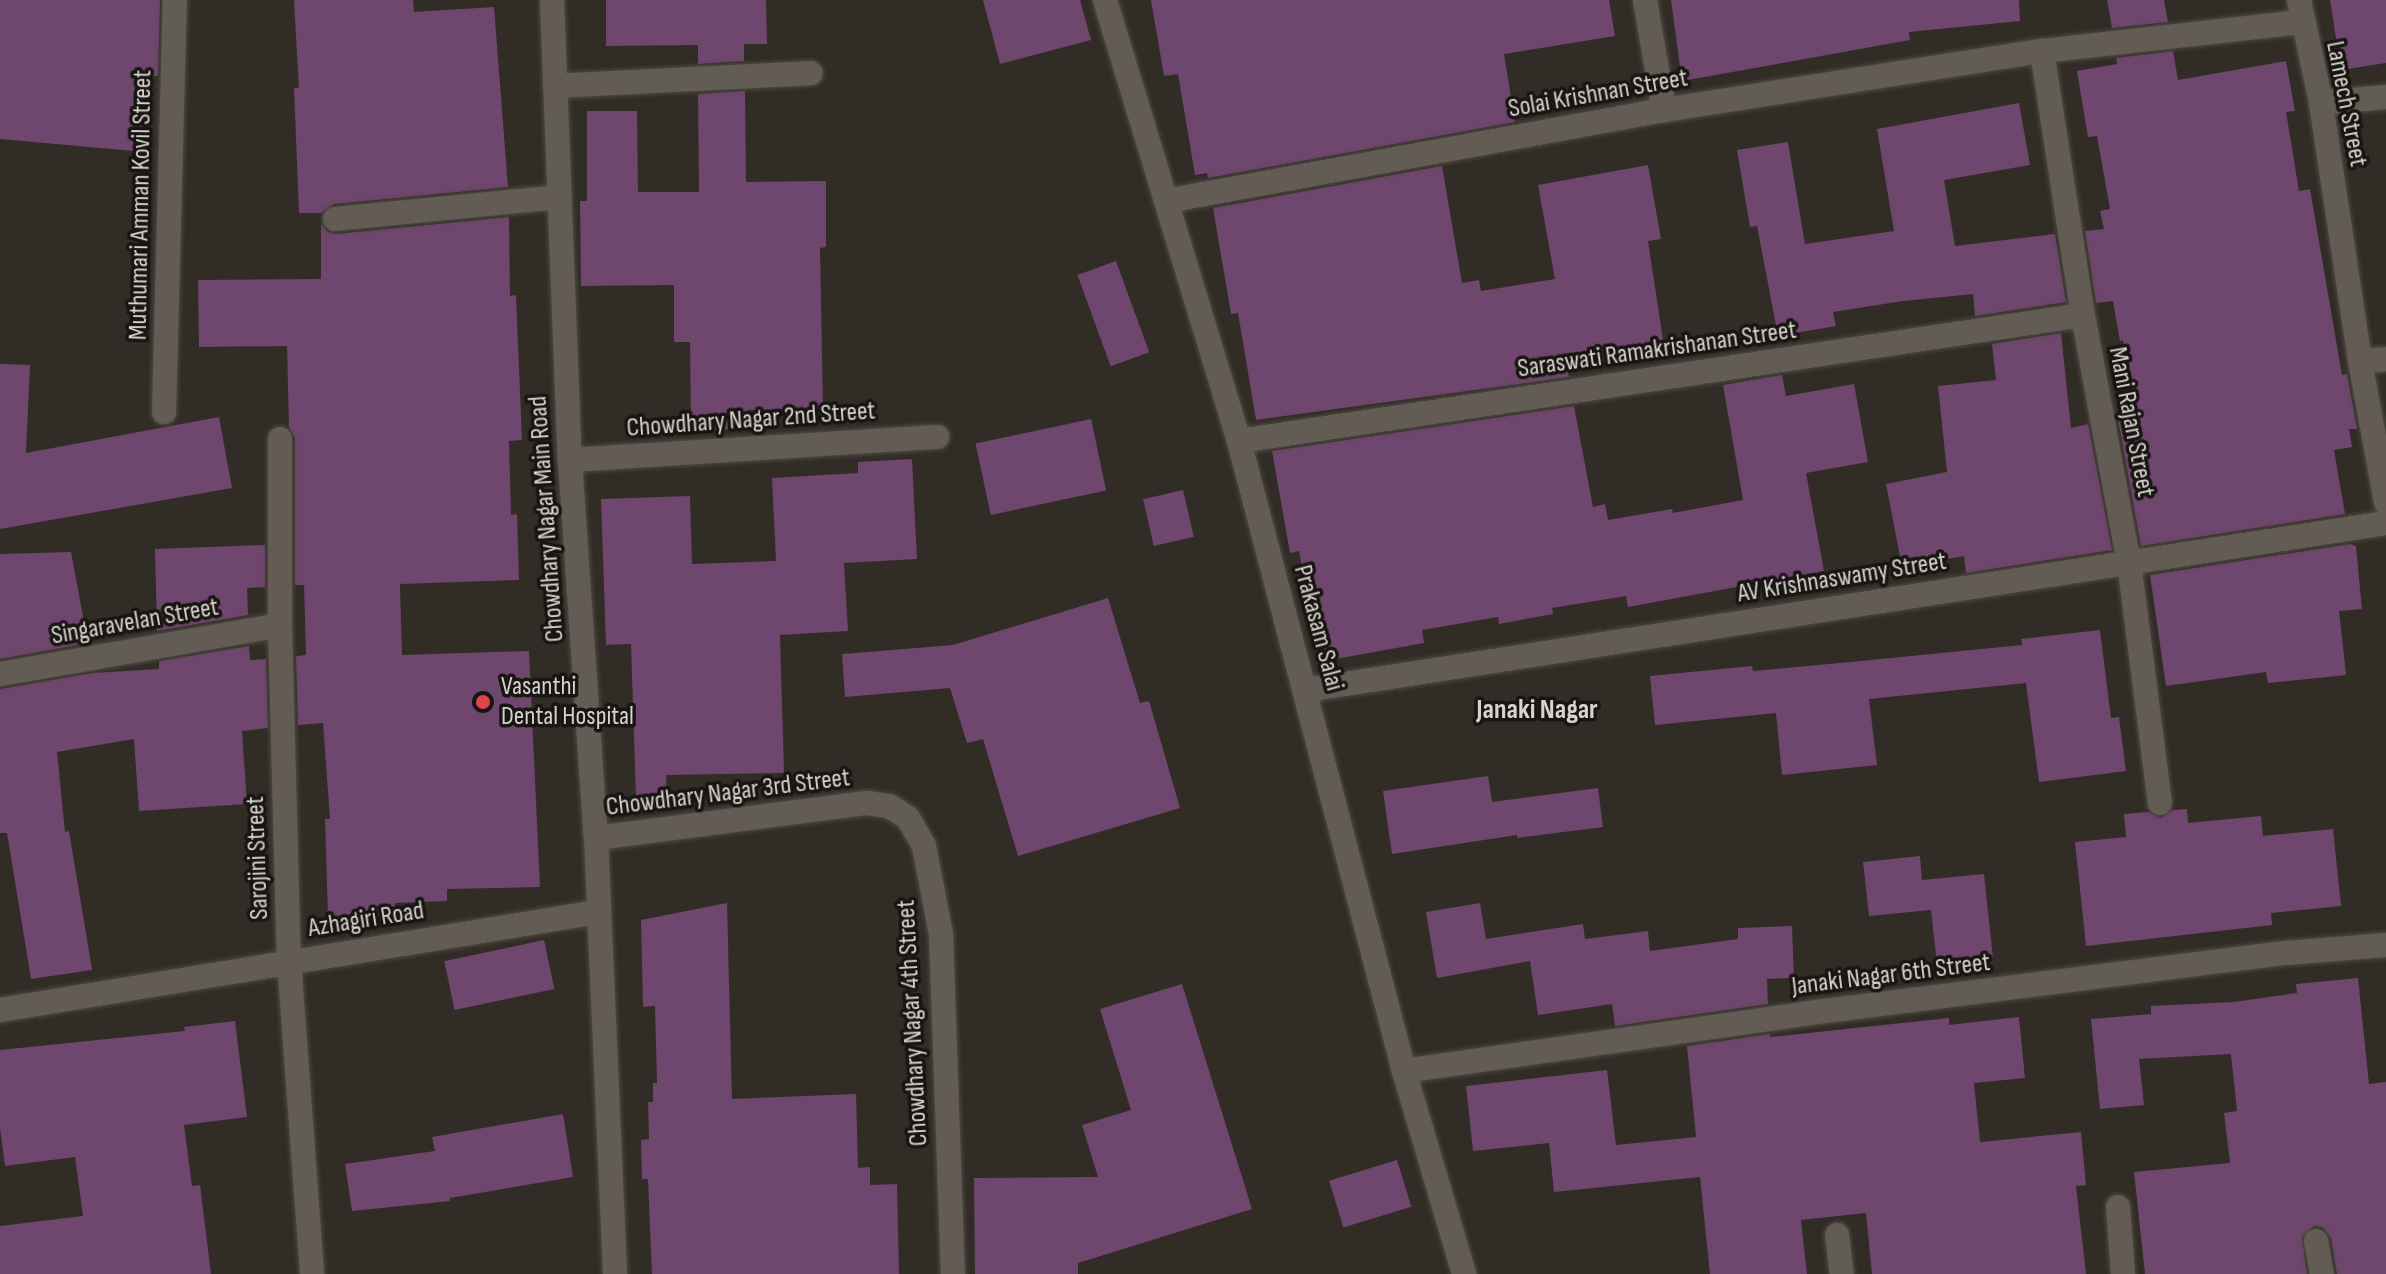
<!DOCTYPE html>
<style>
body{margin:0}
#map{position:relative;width:2386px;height:1274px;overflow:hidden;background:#322c26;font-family:"Sofia Sans Condensed",sans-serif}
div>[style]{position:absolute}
.building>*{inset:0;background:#6f466d;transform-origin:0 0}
.roads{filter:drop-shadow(0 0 2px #4f4a44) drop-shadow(0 0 2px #4f4a44)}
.minor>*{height:24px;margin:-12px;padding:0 12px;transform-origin:12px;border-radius:12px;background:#635c55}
.dots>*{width:22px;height:22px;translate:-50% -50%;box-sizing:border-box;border:4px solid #181512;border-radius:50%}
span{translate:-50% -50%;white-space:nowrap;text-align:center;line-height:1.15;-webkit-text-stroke:7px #181512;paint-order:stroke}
.street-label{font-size:26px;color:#d6d2ce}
.poi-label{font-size:26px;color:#d6d2ce}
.left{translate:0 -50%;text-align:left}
.neighbourhood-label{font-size:28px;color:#d6d2ce;font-weight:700}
</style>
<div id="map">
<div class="building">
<div style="clip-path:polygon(0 0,160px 0,158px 76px,151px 76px,145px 152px,0 139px)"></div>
<div style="clip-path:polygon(294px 0,413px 0,414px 12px,494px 7px,508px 187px,334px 204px,321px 213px,299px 213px,294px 88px,299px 88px)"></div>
<div style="clip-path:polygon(606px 0,766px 0,767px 44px,744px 44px,744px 61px,698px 64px,698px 45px,606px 46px)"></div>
<div style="clip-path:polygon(983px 0,1080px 0,1091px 40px,1000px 64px)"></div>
<div style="clip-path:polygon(1151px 0,1609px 0,1615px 36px,1504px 54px,1515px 122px,1208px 178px,1207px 173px,1195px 175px,1178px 74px,1164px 76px)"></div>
<div style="clip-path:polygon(1671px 0,2019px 0,2020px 21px,1909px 32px,1910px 40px,1682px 81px)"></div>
<div style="clip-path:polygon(2107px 0,2164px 0,2168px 22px,2112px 28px)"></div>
<div style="clip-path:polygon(2330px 0,2386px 0,2386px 63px,2341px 70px)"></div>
<div style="clip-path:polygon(2173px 51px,2178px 80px,2286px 61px,2295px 111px,2286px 112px,2299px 191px,2310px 189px,2342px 375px,2347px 374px,2357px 429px,2349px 429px,2352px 447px,2334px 450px,2345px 514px,2141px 546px,2118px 419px,2135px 416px,2123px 340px,2120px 341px,2113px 301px,2096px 303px,2085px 231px,2104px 229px,2100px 211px,2110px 209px,2097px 136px,2088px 137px,2077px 71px,2117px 64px,2116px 58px)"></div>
<div style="clip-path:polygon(745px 91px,746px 182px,826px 181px,826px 247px,820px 248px,823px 409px,748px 410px,748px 429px,691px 430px,690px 342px,674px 342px,674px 285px,581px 286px,580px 201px,587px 201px,587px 111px,637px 111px,638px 192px,699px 192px,698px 94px)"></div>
<div style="clip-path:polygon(2019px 103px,2030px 165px,1944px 180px,1955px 246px,2055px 234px,2066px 302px,1975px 316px,1973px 294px,1903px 301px,1833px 312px,1836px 326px,1778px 336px,1757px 226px,1750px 227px,1737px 150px,1788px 142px,1805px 244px,1894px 231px,1877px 129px)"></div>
<div style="clip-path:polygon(1648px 165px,1661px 239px,1648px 241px,1665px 353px,1567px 367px,1569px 377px,1256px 420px,1238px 313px,1231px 314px,1213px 208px,1442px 166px,1462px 283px,1479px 280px,1481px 291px,1555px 279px,1538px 185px)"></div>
<div style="clip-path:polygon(509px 217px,510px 296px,516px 295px,522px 440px,509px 441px,511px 515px,517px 514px,519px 580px,400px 584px,402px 655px,529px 651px,540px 887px,447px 889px,447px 901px,395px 903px,395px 916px,328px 918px,325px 819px,330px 819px,323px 723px,298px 725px,296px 656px,306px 655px,304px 585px,295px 585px,295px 439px,289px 427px,287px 346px,199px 347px,198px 280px,321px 279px,321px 224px,328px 232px,336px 234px)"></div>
<div style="left:1116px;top:261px;width:97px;height:41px;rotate:70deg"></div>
<div style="clip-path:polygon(2061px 333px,2071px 428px,2088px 424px,2112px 550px,1966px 573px,1964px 556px,1902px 567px,1886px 484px,1947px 472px,1938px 386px,1996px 380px,1992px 344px)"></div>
<div style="clip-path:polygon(0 364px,30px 365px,26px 453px,219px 417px,232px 488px,0 529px)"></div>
<div style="clip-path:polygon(1782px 375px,1786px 396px,1854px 384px,1868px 462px,1806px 473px,1824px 571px,1628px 607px,1626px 596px,1552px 608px,1553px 614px,1499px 624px,1498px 617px,1422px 630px,1424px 643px,1319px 662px,1299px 551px,1290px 553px,1272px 451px,1574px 406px,1593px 507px,1605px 504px,1608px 520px,1672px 509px,1673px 513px,1743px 500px,1723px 385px)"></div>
<div style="left:1091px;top:419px;width:73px;height:118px;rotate:78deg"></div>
<div style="clip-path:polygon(912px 459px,917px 559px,844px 563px,848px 631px,780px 635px,784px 773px,666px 775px,667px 797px,636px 798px,631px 644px,606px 645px,601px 499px,690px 496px,692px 564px,776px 561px,772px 478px,858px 473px,858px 462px)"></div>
<div style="left:1183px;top:490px;width:48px;height:41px;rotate:77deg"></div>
<div style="clip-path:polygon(2350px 544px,2356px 546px,2362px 609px,2339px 611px,2346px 675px,2268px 683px,2266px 672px,2166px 686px,2150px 575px)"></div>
<div style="clip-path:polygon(265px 545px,265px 587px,247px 588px,248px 615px,157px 631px,155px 549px)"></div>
<div style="clip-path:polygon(71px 552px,88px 643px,0 659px,0 554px)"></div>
<div style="clip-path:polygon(1108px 598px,1140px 703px,1149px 701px,1180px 808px,1018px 856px,983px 739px,967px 743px,950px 688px,845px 697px,842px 654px,953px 645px)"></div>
<div style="clip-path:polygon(2100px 630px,2111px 718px,2119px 717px,2126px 771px,2039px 782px,2026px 683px,1869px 699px,1877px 765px,1782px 775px,1776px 713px,1655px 725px,1650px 676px,1752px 666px,1753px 671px,1861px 661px,2022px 645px,2021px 639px)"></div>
<div style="clip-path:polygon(249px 646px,250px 660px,266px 659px,268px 728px,242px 731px,247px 804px,139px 811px,134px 739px,57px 752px,65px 832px,69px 831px,92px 970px,31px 979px,7px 833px,0 833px,0 689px,93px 673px,159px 669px,159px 661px)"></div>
<div style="clip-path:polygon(1488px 776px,1492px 802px,1598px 788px,1603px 827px,1517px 838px,1517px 835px,1392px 854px,1383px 791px)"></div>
<div style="clip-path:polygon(2187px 809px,2188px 823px,2261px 816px,2263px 836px,2333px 829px,2341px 906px,2271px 913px,2272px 925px,2086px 946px,2075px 842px,2126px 837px,2124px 814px,2148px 812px,2161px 818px,2173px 810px)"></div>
<div style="clip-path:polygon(1920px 856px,1922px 880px,1984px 874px,1993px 958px,1937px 964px,1931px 910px,1869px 916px,1863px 862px)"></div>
<div style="clip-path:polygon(727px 903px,732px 1099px,856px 1094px,858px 1168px,870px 1167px,870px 1185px,897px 1184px,899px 1274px,652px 1274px,648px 1179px,642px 1179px,641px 1140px,649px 1139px,648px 1102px,653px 1102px,653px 1083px,657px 1083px,655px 1006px,643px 1007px,641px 920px)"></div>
<div style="clip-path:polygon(1480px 903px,1486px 939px,1583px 924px,1585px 939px,1648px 931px,1650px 951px,1738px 939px,1738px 928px,1792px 926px,1794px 978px,1767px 979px,1768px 1004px,1615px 1026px,1612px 1004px,1538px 1015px,1530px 961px,1437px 978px,1426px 912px)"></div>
<div style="left:544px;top:940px;width:50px;height:102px;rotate:78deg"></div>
<div style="clip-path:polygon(2358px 978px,2369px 1084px,2386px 1082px,2386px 1274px,2337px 1274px,2331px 1238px,2322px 1227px,2314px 1226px,2302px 1237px,2307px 1274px,2145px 1274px,2134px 1172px,2230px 1163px,2224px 1113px,2237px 1111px,2231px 1054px,2139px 1059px,2144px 1105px,2100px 1109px,2091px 1019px,2151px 1014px,2151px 1006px,2234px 1002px,2297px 993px,2296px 984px)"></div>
<div style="clip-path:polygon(1182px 984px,1252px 1209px,1078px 1263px,1078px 1274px,975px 1274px,974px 1178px,1098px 1177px,1082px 1125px,1131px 1110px,1100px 1009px)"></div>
<div style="clip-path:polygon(2019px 1017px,2025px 1078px,1974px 1083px,1980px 1142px,2081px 1132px,2086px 1185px,2076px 1186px,2086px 1274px,1872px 1274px,1866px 1213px,1801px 1220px,1807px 1274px,1710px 1274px,1700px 1177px,1554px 1192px,1549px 1143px,1473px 1151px,1466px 1086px,1607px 1070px,1616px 1145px,1696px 1137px,1687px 1046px,1770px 1034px,1770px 1037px,1949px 1018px,1949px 1025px)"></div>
<div style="clip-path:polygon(235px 1021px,247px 1117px,184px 1125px,192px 1186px,200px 1185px,211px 1274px,0 1274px,0 1226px,83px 1216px,75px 1157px,5px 1166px,0 1128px,0 1050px,185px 1031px,184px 1027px)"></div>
<div style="clip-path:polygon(563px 1114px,573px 1177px,450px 1198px,450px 1201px,352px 1211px,345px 1164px,435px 1151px,432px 1137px)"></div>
<div style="left:1397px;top:1160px;width:49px;height:71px;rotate:73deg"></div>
</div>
<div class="roads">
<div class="minor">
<div style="left:552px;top:0;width:460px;rotate:87.8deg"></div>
<div style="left:570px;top:460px;width:379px;rotate:86.1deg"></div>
<div style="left:596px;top:838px;width:436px;rotate:87.5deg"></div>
<div style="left:1105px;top:0;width:461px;rotate:73.1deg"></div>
<div style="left:1239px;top:441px;width:651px;rotate:75.32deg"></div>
<div style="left:1404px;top:1071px;width:212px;rotate:73.5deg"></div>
<div style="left:1645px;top:0;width:112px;rotate:80.2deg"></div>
<div style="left:2299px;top:0;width:105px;rotate:77.9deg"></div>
<div style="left:2321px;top:103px;width:261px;rotate:81.4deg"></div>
<div style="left:2360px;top:361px;width:144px;rotate:79.6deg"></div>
<div style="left:2042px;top:51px;width:267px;rotate:81.2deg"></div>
<div style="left:2083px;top:315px;width:251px;rotate:79.5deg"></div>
<div style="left:2129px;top:562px;width:243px;rotate:82.7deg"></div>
<div style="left:555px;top:86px;width:256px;rotate:-2.9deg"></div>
<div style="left:2321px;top:103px;width:65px;rotate:-5.3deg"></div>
<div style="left:1166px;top:201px;width:506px;rotate:-10.36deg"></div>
<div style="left:1664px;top:110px;width:383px;rotate:-8.9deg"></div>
<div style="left:2042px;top:51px;width:262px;rotate:-6.4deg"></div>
<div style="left:335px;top:219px;width:225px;rotate:-5.6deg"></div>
<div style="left:2360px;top:361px;width:26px;rotate:-4deg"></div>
<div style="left:164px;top:412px;width:412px;rotate:-88.5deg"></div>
<div style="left:280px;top:439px;width:186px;rotate:90deg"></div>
<div style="left:280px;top:625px;width:335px;rotate:88.5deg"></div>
<div style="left:289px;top:960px;width:315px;rotate:85.8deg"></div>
<div style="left:1239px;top:441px;width:853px;rotate:-8.49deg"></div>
<div style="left:570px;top:460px;width:368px;rotate:-3.6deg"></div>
<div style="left:0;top:674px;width:284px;rotate:-9.9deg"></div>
<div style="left:1306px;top:690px;width:1093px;rotate:-8.79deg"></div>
<div style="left:596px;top:838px;width:273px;rotate:-7.4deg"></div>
<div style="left:867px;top:803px;width:22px;rotate:8deg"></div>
<div style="left:889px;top:806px;width:22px;rotate:32deg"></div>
<div style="left:908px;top:818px;width:32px;rotate:60deg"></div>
<div style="left:924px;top:846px;width:90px;rotate:79.1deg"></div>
<div style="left:941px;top:934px;width:340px;rotate:88deg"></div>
<div style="left:0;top:1010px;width:606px;rotate:-9.31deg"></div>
<div style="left:1404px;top:1071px;width:409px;rotate:-8.1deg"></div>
<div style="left:1809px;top:1013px;width:482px;rotate:-7.2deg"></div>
<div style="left:2287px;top:953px;width:99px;rotate:-4.6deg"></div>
<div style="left:2118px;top:1207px;width:67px;rotate:85.7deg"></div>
<div style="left:1837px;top:1235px;width:39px;rotate:83deg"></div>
<div style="left:2316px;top:1241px;width:34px;rotate:80deg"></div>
</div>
</div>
<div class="dots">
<div style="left:483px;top:702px;background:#e0444e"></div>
</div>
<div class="street-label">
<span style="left:1598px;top:94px;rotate:-10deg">Solai Krishnan Street</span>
<span style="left:2346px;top:104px;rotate:79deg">Lamech Street</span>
<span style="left:141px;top:205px;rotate:-89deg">Muthumari Amman Kovil Street</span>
<span style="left:1657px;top:350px;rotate:-8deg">Saraswati Ramakrishanan Street</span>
<span style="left:751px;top:420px;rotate:-4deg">Chowdhary Nagar 2nd Street</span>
<span style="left:2131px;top:422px;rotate:79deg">Mani Rajan Street</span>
<span style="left:547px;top:519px;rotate:-94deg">Chowdhary Nagar Main Road</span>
<span style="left:1842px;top:578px;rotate:-9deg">AV Krishnaswamy Street</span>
<span style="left:135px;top:622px;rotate:-10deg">Singaravelan Street</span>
<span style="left:1318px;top:628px;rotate:75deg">Prakasam Salai</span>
<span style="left:728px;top:793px;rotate:-7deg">Chowdhary Nagar 3rd Street</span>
<span style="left:258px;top:858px;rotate:-92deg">Sarojini Street</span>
<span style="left:366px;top:920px;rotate:-9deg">Azhagiri Road</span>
<span style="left:1891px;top:975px;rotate:-7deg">Janaki Nagar 6th Street</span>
<span style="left:913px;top:1023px;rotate:-93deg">Chowdhary Nagar 4th Street</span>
</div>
<div class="poi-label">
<span class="left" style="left:501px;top:702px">Vasanthi<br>Dental Hospital</span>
</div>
<div class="neighbourhood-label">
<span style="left:1537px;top:710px">Janaki Nagar</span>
</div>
</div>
